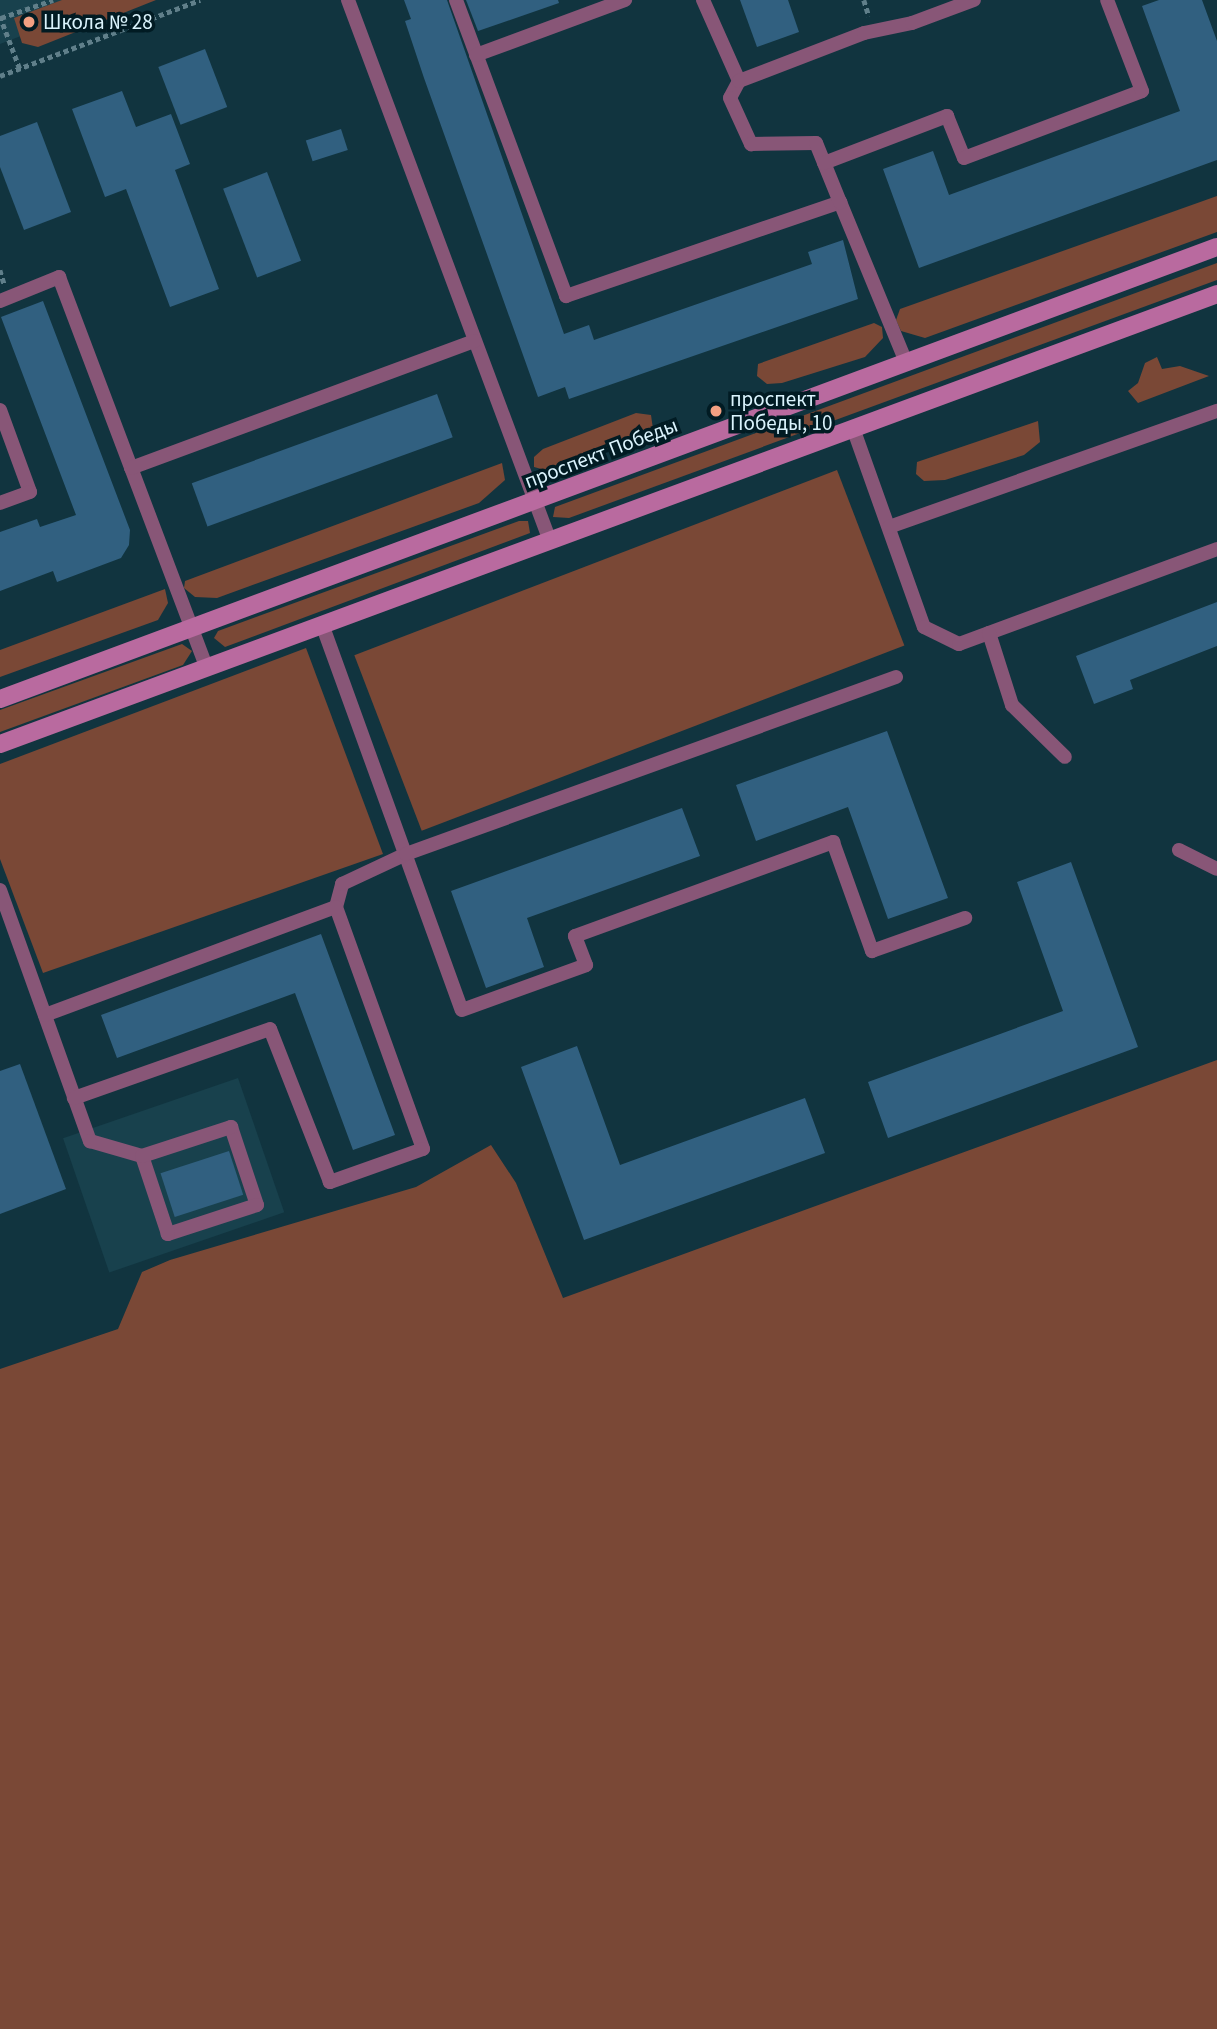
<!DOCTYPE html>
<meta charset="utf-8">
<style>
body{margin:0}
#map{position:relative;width:1217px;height:2029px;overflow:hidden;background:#11343f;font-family:"Source Sans 3",sans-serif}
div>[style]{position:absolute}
.built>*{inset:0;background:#18414d;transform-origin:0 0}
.green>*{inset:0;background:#7a4836;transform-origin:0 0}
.building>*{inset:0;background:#316080;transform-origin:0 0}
.path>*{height:4.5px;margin-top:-2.25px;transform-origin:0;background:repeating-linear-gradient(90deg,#607f8a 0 5px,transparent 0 8.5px)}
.lane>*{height:14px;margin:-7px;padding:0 7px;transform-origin:7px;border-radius:7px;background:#885677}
.secondary>*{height:18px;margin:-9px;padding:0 9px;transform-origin:9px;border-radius:9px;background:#b96a9f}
.dots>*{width:19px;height:19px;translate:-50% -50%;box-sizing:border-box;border:4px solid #011b23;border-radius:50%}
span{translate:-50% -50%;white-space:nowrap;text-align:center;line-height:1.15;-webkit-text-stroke:7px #011b23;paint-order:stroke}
.poi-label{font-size:21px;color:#dbf4fd}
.left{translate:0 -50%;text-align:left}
.street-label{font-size:21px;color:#dbf4fd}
</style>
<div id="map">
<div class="built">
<div style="clip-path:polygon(0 0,115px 0,0 44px)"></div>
<div style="left:238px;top:1078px;width:142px;height:185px;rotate:71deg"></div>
</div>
<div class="green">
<div style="clip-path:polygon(62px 0,156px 0,38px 47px,22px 43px,14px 18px)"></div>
<div style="clip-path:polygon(1217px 196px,1217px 232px,925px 338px,901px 331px,896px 320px,900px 309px)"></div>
<div style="clip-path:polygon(1217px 263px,1217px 280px,569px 518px,553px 517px,555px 507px)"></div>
<div style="clip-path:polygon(874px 323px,882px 327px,883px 338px,865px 357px,782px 383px,767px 384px,757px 376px,758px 364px)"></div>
<div style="clip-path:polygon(1157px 357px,1162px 369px,1180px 366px,1209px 376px,1138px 403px,1128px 391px,1138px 383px,1145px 363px)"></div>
<div style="clip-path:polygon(636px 413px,651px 415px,653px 429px,556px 473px,534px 467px,534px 457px,543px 449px)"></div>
<div style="clip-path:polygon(1038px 421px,1040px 442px,1024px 455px,945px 480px,924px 481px,916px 474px,917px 462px)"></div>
<div style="clip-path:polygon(502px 463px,505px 480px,479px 503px,217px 598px,195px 597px,184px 588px,185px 581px)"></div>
<div style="left:837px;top:470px;width:188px;height:517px;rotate:69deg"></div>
<div style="clip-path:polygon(519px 521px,528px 521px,530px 533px,225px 647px,214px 638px,218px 631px)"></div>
<div style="clip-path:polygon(165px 589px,168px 603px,158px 620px,0 677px,0 650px)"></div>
<div style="clip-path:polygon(182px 644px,192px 651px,183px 665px,0 732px,0 710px)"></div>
<div style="clip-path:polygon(306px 648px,383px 854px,43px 973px,0 859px,0 764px)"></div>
<div style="clip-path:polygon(1217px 1060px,1217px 2029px,0 2029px,0 1369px,118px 1329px,142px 1272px,170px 1260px,416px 1187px,491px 1145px,516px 1183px,563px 1298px)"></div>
</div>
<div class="building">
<div style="clip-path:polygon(404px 0,447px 0,564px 334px,589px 325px,594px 340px,812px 264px,808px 252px,843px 240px,858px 299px,569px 399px,565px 387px,538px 397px,424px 78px,405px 21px,411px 19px)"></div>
<div style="clip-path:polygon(466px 0,558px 0,559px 3px,478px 31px)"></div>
<div style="clip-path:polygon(740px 0,788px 0,799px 32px,757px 47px)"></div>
<div style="clip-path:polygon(1159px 0,1202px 0,1217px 41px,1217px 160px,919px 268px,883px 169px,933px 151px,949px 195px,1180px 111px,1142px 6px)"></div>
<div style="left:205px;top:49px;width:62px;height:50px;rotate:69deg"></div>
<div style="clip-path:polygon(122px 91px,136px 127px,171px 114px,190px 164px,175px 170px,219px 289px,170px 307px,126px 189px,105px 197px,72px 109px)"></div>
<div style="clip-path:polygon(37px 122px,71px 212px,24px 230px,0 167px,0 136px)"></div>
<div style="left:341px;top:129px;width:22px;height:37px;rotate:72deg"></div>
<div style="left:267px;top:172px;width:95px;height:47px;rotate:69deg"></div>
<div style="clip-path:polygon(43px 301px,130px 530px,129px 545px,121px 558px,57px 582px,53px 571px,0 591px,0 532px,37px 519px,40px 527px,76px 515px,1px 317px)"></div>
<div style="left:437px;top:394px;width:46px;height:261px;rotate:70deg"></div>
<div style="clip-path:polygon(1217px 602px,1217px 646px,1130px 680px,1133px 689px,1094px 704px,1076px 656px)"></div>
<div style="clip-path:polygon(887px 731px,948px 898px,888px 919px,848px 807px,756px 841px,736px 785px)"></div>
<div style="clip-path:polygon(682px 808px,700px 856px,527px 918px,544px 967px,486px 988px,451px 891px)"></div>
<div style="clip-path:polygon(1071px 862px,1138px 1047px,888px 1138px,868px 1082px,1063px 1011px,1017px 882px)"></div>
<div style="clip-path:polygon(321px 934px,395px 1135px,353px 1150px,295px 993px,117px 1058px,101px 1015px)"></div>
<div style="clip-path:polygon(577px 1046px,620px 1165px,805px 1098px,825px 1153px,584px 1240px,521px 1067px)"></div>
<div style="clip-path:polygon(20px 1064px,66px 1189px,0 1214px,0 1071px)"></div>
<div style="left:229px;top:1151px;width:46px;height:72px;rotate:72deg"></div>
</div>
<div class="path">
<div style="left:864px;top:0;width:17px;rotate:73deg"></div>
<div style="left:0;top:16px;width:57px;rotate:69.3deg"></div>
<div style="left:1px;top:18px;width:55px;rotate:-19.1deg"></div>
<div style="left:0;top:76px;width:214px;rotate:-20.8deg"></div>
<div style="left:0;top:270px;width:14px;rotate:73deg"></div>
</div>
<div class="lane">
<div style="left:348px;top:0;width:577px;rotate:69.53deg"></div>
<div style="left:456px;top:0;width:316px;rotate:69.6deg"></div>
<div style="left:566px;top:296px;width:290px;rotate:-18.9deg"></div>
<div style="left:840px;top:202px;width:173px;rotate:67.6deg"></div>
<div style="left:703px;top:0;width:89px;rotate:66deg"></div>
<div style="left:739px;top:81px;width:19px;rotate:118deg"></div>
<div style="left:730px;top:98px;width:51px;rotate:65.5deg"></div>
<div style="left:751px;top:144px;width:65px;rotate:-0.9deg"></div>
<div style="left:816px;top:143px;width:64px;rotate:67.9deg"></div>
<div style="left:476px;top:55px;width:159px;rotate:-20.3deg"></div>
<div style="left:739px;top:81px;width:134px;rotate:-21deg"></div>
<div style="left:864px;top:33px;width:49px;rotate:-11.8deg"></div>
<div style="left:912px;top:23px;width:66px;rotate:-20.4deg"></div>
<div style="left:824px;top:163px;width:132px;rotate:-20.9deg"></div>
<div style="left:947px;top:116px;width:45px;rotate:68deg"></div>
<div style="left:964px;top:158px;width:190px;rotate:-20.6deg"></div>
<div style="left:1142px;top:91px;width:97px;rotate:-111deg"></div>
<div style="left:0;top:301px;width:64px;rotate:-22.1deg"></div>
<div style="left:59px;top:277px;width:419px;rotate:69.3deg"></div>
<div style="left:0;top:410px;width:87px;rotate:69.9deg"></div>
<div style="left:30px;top:492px;width:32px;rotate:160deg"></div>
<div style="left:853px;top:428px;width:211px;rotate:70.4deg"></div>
<div style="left:924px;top:627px;width:39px;rotate:26deg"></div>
<div style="left:959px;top:644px;width:275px;rotate:-20.2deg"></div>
<div style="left:131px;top:468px;width:366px;rotate:-20.3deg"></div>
<div style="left:889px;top:527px;width:348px;rotate:-19.5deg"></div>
<div style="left:323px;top:627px;width:407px;rotate:70.1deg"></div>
<div style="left:462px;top:1010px;width:132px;rotate:-19.9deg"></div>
<div style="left:586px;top:965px;width:31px;rotate:-111deg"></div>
<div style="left:575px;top:936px;width:275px;rotate:-20deg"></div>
<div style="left:833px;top:842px;width:116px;rotate:70.3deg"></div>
<div style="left:872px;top:951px;width:99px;rotate:-19.5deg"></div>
<div style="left:989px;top:633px;width:76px;rotate:72.3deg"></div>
<div style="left:1012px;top:705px;width:74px;rotate:44.5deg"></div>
<div style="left:1179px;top:850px;width:42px;rotate:26.6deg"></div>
<div style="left:0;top:890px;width:267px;rotate:70.3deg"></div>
<div style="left:90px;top:1141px;width:54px;rotate:16.1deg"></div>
<div style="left:336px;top:907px;width:24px;rotate:-75deg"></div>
<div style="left:342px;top:884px;width:71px;rotate:-25.1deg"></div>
<div style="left:406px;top:854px;width:521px;rotate:-19.86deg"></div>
<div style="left:45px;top:1015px;width:310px;rotate:-20.4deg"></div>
<div style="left:336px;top:907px;width:257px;rotate:70.2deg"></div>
<div style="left:423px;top:1149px;width:99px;rotate:160.5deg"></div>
<div style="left:330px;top:1182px;width:164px;rotate:-111.4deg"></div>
<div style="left:270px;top:1029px;width:208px;rotate:160.6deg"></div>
<div style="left:231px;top:1127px;width:82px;rotate:71.6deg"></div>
<div style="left:257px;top:1205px;width:94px;rotate:162deg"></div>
<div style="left:168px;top:1234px;width:82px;rotate:-108.4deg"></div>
<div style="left:142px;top:1156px;width:94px;rotate:-18deg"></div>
</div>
<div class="secondary">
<div style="left:0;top:699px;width:1298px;rotate:-20.38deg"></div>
<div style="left:0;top:744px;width:1298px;rotate:-20.29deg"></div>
</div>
<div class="dots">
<div style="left:29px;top:22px;background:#f3a082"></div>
<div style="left:716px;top:411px;background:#f3a082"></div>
</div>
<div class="poi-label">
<span class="left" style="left:43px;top:22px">Школа № 28</span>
<span class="left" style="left:730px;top:411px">проспект<br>Победы, 10</span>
</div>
<div class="street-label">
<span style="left:601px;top:453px;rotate:-21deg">проспект Победы</span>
</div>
</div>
